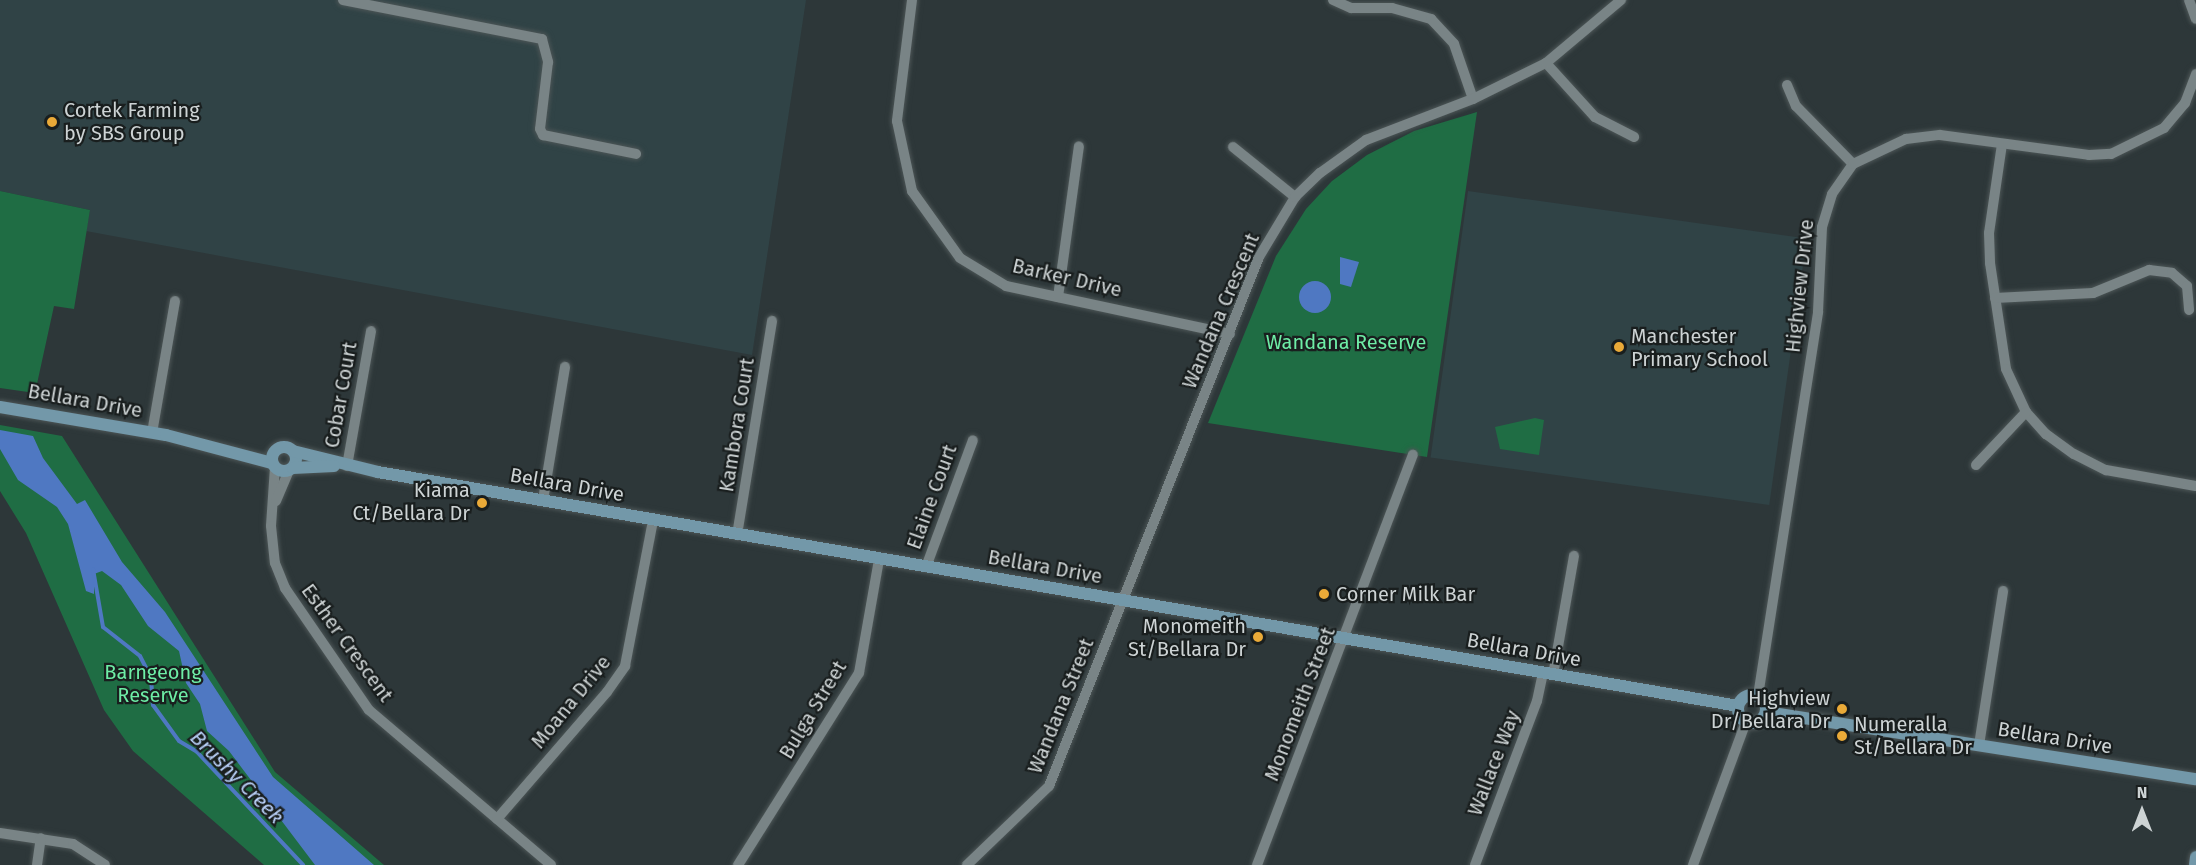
<!DOCTYPE html>
<style>
body{margin:0}
#map{position:relative;width:2196px;height:865px;overflow:hidden;background:#2d3739;font-family:"Fira Sans",sans-serif}
div>[style]{position:absolute}
.built>*{inset:0;background:#304346;transform-origin:0 0}
.green>*{inset:0;background:#1f6d44}
.water>*{inset:0;background:#4f78c2}
.round{border-radius:50%}
.stream>*{height:4px;margin:-2px;padding:0 2px;transform-origin:2px;border-radius:2px;background:#4f78c2}
.roads{filter:drop-shadow(0 0 2px #4c5556) drop-shadow(0 0 2px #4c5556)}
.minor>*{height:10px;margin:-5px;padding:0 5px;transform-origin:5px;border-radius:5px;background:#798486}
.secondary>*{height:12px;margin:-6px;padding:0 6px;transform-origin:6px;border-radius:6px;background:#7398a9}
.secondary>.ring{margin:-6px;padding:0;box-sizing:content-box;background:none;border:12px solid #7398a9;border-radius:50%}
.dots>*{width:16px;height:16px;translate:-50% -50%;box-sizing:border-box;border:3px solid #191e1e;border-radius:50%}
span{translate:-50% -50%;white-space:nowrap;text-align:center;line-height:1.15;-webkit-text-stroke:4.5px #191e1e;paint-order:stroke}
.poi-label{font-size:20px;color:#cdd3d4}
.left{translate:0 -50%;text-align:left}
.right{translate:-100% -50%;text-align:right}
.street-label{font-size:20px;color:#cdd3d4}
.park-label{font-size:20px;color:#6eeda6}
.water-label{font-size:21px;color:#b8cff7;font-style:italic}
.north{position:absolute;left:2112px;top:781px;width:60px;height:60px;-webkit-text-stroke:4px #191e1e;paint-order:stroke;rotate:0deg;font-size:16px;font-weight:700;line-height:24px;text-align:center;color:#cdd3d4}
.north::after{content:'';display:block;margin:auto;width:21px;height:27px;background:#cdd3d4;clip-path:polygon(50% 0,100% 100%,50% 72%,0 100%)}
</style>
<div id="map">
<div class="built">
<div style="clip-path:polygon(0 0,806px 0,752px 355px,86px 231px,90px 210px,0 191px)"></div>
<div style="left:1468px;top:191px;width:342px;height:269px;rotate:8deg"></div>
</div>
<div class="green">
<div style="clip-path:polygon(1477px 112px,1427px 457px,1208px 423px,1276px 256px,1306px 209px,1332px 181px,1367px 155px,1414px 131px)"></div>
<div style="clip-path:polygon(0 191px,90px 210px,74px 309px,54px 306px,35px 393px,0 388px)"></div>
<div style="clip-path:polygon(1535px 418px,1544px 420px,1539px 455px,1500px 449px,1495px 427px)"></div>
<div style="clip-path:polygon(0 425px,62px 436px,275px 772px,384px 865px,264px 865px,133px 751px,104px 710px,26px 533px,0 491px)"></div>
</div>
<div class="water">
<div style="clip-path:polygon(1340px 257px,1359px 262px,1351px 287px,1340px 284px)"></div>
<div class="round" style="left:1299px;top:281px;width:32px;height:32px"></div>
<div style="clip-path:polygon(0 430px,33px 436px,43px 458px,77px 504px,85px 500px,122px 562px,165px 612px,273px 777px,374px 865px,315px 865px,229px 751px,207px 731px,200px 704px,186px 683px,179px 651px,148px 626px,121px 585px,102px 571px,94px 574px,94px 594px,86px 591px,68px 524px,57px 507px,18px 480px,0 449px)"></div>
</div>
<div class="stream">
<div style="left:93px;top:569px;width:59px;rotate:80.2deg"></div>
<div style="left:103px;top:627px;width:47px;rotate:38.1deg"></div>
<div style="left:140px;top:656px;width:25px;rotate:63deg"></div>
<div style="left:151px;top:678px;width:27px;rotate:86deg"></div>
<div style="left:153px;top:705px;width:44px;rotate:54.2deg"></div>
<div style="left:179px;top:741px;width:21px;rotate:31deg"></div>
<div style="left:197px;top:752px;width:155px;rotate:46.8deg"></div>
</div>
<div class="roads">
<div class="minor">
<div style="left:343px;top:0;width:203px;rotate:11.1deg"></div>
<div style="left:542px;top:39px;width:24px;rotate:75deg"></div>
<div style="left:548px;top:62px;width:67px;rotate:96.8deg"></div>
<div style="left:540px;top:129px;width:7px;rotate:63deg"></div>
<div style="left:543px;top:135px;width:95px;rotate:11.5deg"></div>
<div style="left:912px;top:0;width:122px;rotate:97.1deg"></div>
<div style="left:897px;top:121px;width:72px;rotate:77.9deg"></div>
<div style="left:912px;top:191px;width:82px;rotate:54.4deg"></div>
<div style="left:960px;top:258px;width:54px;rotate:31.3deg"></div>
<div style="left:1006px;top:286px;width:229px;rotate:12.1deg"></div>
<div style="left:1333px;top:0;width:20px;rotate:24deg"></div>
<div style="left:1351px;top:8px;width:41px"></div>
<div style="left:1392px;top:8px;width:41px;rotate:15.8deg"></div>
<div style="left:1431px;top:19px;width:34px;rotate:47deg"></div>
<div style="left:1454px;top:44px;width:58px;rotate:70.9deg"></div>
<div style="left:2189px;top:0;width:20px;rotate:70deg"></div>
<div style="left:1546px;top:63px;width:73px;rotate:47.8deg"></div>
<div style="left:1595px;top:117px;width:44px;rotate:27.1deg"></div>
<div style="left:1787px;top:85px;width:23px;rotate:67deg"></div>
<div style="left:1796px;top:106px;width:81px;rotate:45.5deg"></div>
<div style="left:2002px;top:144px;width:90px;rotate:98.3deg"></div>
<div style="left:1989px;top:233px;width:30px;rotate:88deg"></div>
<div style="left:1990px;top:263px;width:107px;rotate:81.4deg"></div>
<div style="left:2006px;top:369px;width:47px;rotate:65.1deg"></div>
<div style="left:2026px;top:412px;width:30px;rotate:48deg"></div>
<div style="left:2046px;top:434px;width:34px;rotate:36deg"></div>
<div style="left:2074px;top:454px;width:36px;rotate:27deg"></div>
<div style="left:2106px;top:470px;width:91px;rotate:10.1deg"></div>
<div style="left:1233px;top:147px;width:80px;rotate:38.9deg"></div>
<div style="left:1058px;top:297px;width:152px;rotate:-82.1deg"></div>
<div style="left:1995px;top:298px;width:98px;rotate:-2.9deg"></div>
<div style="left:2093px;top:293px;width:61px;rotate:-22.3deg"></div>
<div style="left:2149px;top:270px;width:23px;rotate:7deg"></div>
<div style="left:2172px;top:273px;width:20px;rotate:41deg"></div>
<div style="left:2187px;top:286px;width:24px;rotate:85deg"></div>
<div style="left:152px;top:433px;width:134px;rotate:-80.1deg"></div>
<div style="left:1976px;top:465px;width:73px;rotate:-46.7deg"></div>
<div style="left:347px;top:466px;width:137px;rotate:-79.9deg"></div>
<div style="left:275px;top:467px;width:59px;rotate:93.9deg"></div>
<div style="left:271px;top:526px;width:37px;rotate:84deg"></div>
<div style="left:275px;top:563px;width:27px;rotate:68deg"></div>
<div style="left:285px;top:588px;width:148px;rotate:55.5deg"></div>
<div style="left:369px;top:710px;width:239px;rotate:40.4deg"></div>
<div style="left:543px;top:500px;width:135px;rotate:-80.6deg"></div>
<div style="left:276px;top:501px;width:34px;rotate:-67deg"></div>
<div style="left:737px;top:535px;width:217px;rotate:-80.7deg"></div>
<div style="left:926px;top:567px;width:135px;rotate:-69.7deg"></div>
<div style="left:1553px;top:675px;width:121px;rotate:-80deg"></div>
<div style="left:1758px;top:696px;width:389px;rotate:-81.1deg"></div>
<div style="left:1818px;top:312px;width:85px;rotate:-87.3deg"></div>
<div style="left:1822px;top:227px;width:34px;rotate:-73deg"></div>
<div style="left:1832px;top:194px;width:37px;rotate:-55deg"></div>
<div style="left:1853px;top:164px;width:59px;rotate:-25.3deg"></div>
<div style="left:1906px;top:139px;width:34px;rotate:-7deg"></div>
<div style="left:1940px;top:135px;width:150px;rotate:7.6deg"></div>
<div style="left:2089px;top:155px;width:22px;rotate:-3deg"></div>
<div style="left:2111px;top:154px;width:59px;rotate:-26.1deg"></div>
<div style="left:2164px;top:128px;width:33px;rotate:-50deg"></div>
<div style="left:2185px;top:103px;width:31px;rotate:-69deg"></div>
<div style="left:1979px;top:745px;width:156px;rotate:-81.1deg"></div>
<div style="left:497px;top:819px;width:168px;rotate:-49.1deg"></div>
<div style="left:607px;top:692px;width:32px;rotate:-55deg"></div>
<div style="left:625px;top:666px;width:149px;rotate:-79.1deg"></div>
<div style="left:0;top:833px;width:74px;rotate:8.6deg"></div>
<div style="left:73px;top:844px;width:38px;rotate:33deg"></div>
<div style="left:37px;top:865px;width:27px;rotate:-82deg"></div>
<div style="left:738px;top:865px;width:227px;rotate:-57.8deg"></div>
<div style="left:859px;top:673px;width:116px;rotate:-80deg"></div>
<div style="left:967px;top:865px;width:114px;rotate:-43.9deg"></div>
<div style="left:1049px;top:786px;width:569px;rotate:-68.35deg"></div>
<div style="left:1259px;top:257px;width:70px;rotate:-59deg"></div>
<div style="left:1295px;top:197px;width:35px;rotate:-44deg"></div>
<div style="left:1320px;top:173px;width:57px;rotate:-35.7deg"></div>
<div style="left:1366px;top:140px;width:115px;rotate:-21deg"></div>
<div style="left:1473px;top:99px;width:81px;rotate:-26.3deg"></div>
<div style="left:1546px;top:63px;width:98px;rotate:-40deg"></div>
<div style="left:1257px;top:865px;width:439px;rotate:-69.2deg"></div>
<div style="left:1475px;top:865px;width:175px;rotate:-69.3deg"></div>
<div style="left:1537px;top:701px;width:29px;rotate:-78deg"></div>
<div style="left:1693px;top:865px;width:153px;rotate:-69.7deg"></div>
</div>
<div class="secondary">
<div style="left:0;top:407px;width:168px;rotate:9.6deg"></div>
<div style="left:166px;top:435px;width:110px;rotate:14.8deg"></div>
<div class="ring" style="left:272px;top:447px;width:12px;height:12px"></div>
<div style="left:293px;top:451px;width:88px;rotate:13.9deg"></div>
<div style="left:378px;top:472px;width:1380px;rotate:9.76deg"></div>
<div style="left:293px;top:468px;width:41px;rotate:-2.8deg"></div>
<div class="ring" style="left:1738px;top:695px;width:16px;height:16px"></div>
<div style="left:1766px;top:712px;width:435px;rotate:8.9deg"></div>
<div style="left:2195px;top:865px;width:8px;rotate:-83deg"></div>
</div>
</div>
<div class="dots">
<div style="left:52px;top:122px;background:#eaaa38"></div>
<div style="left:1619px;top:347px;background:#eaaa38"></div>
<div style="left:482px;top:503px;background:#eaaa38"></div>
<div style="left:1324px;top:594px;background:#eaaa38"></div>
<div style="left:1258px;top:637px;background:#eaaa38"></div>
<div style="left:1842px;top:709px;background:#eaaa38"></div>
<div style="left:1842px;top:736px;background:#eaaa38"></div>
</div>
<div class="poi-label">
<span class="left" style="left:64px;top:122px">Cortek Farming<br>by SBS Group</span>
<span class="left" style="left:1631px;top:348px">Manchester<br>Primary School</span>
<span class="right" style="left:470px;top:502px">Kiama<br>Ct/Bellara Dr</span>
<span class="left" style="left:1336px;top:594px">Corner Milk Bar</span>
<span class="right" style="left:1246px;top:638px">Monomeith<br>St/Bellara Dr</span>
<span class="right" style="left:1830px;top:710px">Highview<br>Dr/Bellara Dr</span>
<span class="left" style="left:1854px;top:736px">Numeralla<br>St/Bellara Dr</span>
</div>
<div class="street-label">
<span style="left:1067px;top:278px;rotate:13deg">Barker Drive</span>
<span style="left:1800px;top:286px;rotate:-84deg">Highview Drive</span>
<span style="left:1221px;top:311px;rotate:-67deg">Wandana Crescent</span>
<span style="left:341px;top:395px;rotate:-80deg">Cobar Court</span>
<span style="left:85px;top:401px;rotate:10deg">Bellara Drive</span>
<span style="left:737px;top:425px;rotate:-81deg">Kambora Court</span>
<span style="left:567px;top:485px;rotate:10deg">Bellara Drive</span>
<span style="left:932px;top:497px;rotate:-70deg">Elaine Court</span>
<span style="left:1045px;top:567px;rotate:10deg">Bellara Drive</span>
<span style="left:347px;top:643px;rotate:54deg">Esther Crescent</span>
<span style="left:1524px;top:650px;rotate:10deg">Bellara Drive</span>
<span style="left:571px;top:702px;rotate:-51deg">Moana Drive</span>
<span style="left:1300px;top:704px;rotate:-69deg">Monomeith Street</span>
<span style="left:1061px;top:706px;rotate:-68deg">Wandana Street</span>
<span style="left:813px;top:710px;rotate:-59deg">Bulga Street</span>
<span style="left:2055px;top:738px;rotate:9deg">Bellara Drive</span>
<span style="left:1494px;top:763px;rotate:-69deg">Wallace Way</span>
</div>
<div class="park-label">
<span style="left:1346px;top:342px">Wandana Reserve</span>
<span style="left:153px;top:684px">Barngeong<br>Reserve</span>
</div>
<div class="water-label">
<span style="left:237px;top:777px;rotate:45deg">Brushy Creek</span>
</div>
<div class="north">N</div>
</div>
